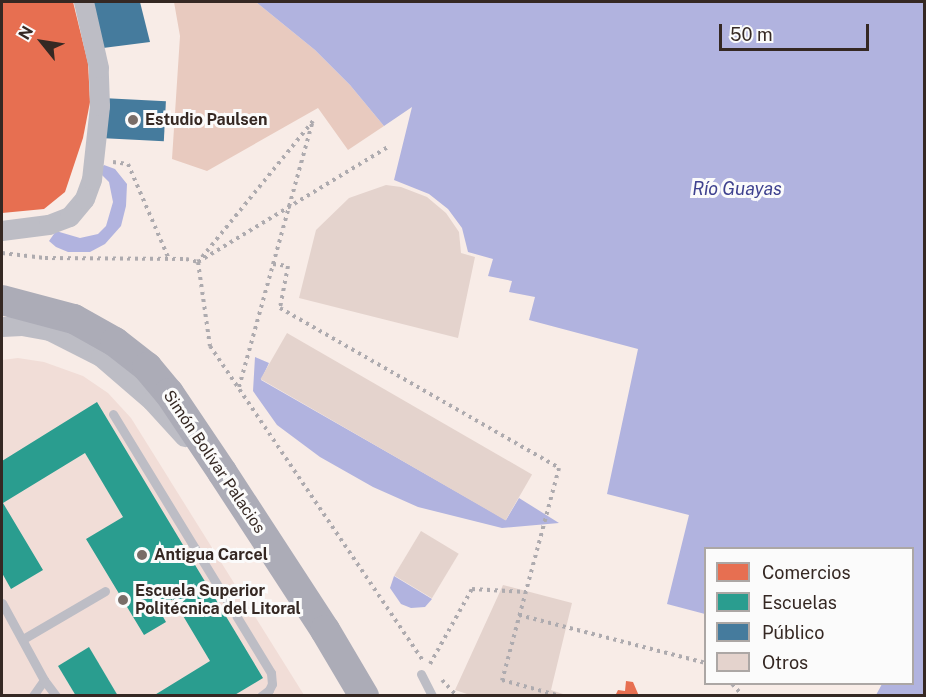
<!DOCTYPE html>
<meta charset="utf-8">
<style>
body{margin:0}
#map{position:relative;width:926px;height:697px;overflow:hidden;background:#f8ece7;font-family:"Public Sans",sans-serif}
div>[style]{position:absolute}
.built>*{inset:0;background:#f1ddd7}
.green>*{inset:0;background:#e8cabf}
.water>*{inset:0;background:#b1b3df}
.shops>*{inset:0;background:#e76f51}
.schools>*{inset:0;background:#2a9d8f}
.public>*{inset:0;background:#457b9d;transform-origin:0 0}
.building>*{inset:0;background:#e4d3cd;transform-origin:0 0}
.path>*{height:4px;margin-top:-2px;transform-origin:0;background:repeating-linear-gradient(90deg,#aeabaf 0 3px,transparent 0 7.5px)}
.lane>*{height:9px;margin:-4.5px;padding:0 4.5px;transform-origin:4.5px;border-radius:4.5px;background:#bdbdc5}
.street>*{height:20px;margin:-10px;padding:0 10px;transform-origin:10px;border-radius:10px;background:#bdbdc5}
.primary>*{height:30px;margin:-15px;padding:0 15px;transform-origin:15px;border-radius:15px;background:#acacb7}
.dots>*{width:16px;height:16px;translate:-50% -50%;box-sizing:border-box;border:3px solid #fbfbfb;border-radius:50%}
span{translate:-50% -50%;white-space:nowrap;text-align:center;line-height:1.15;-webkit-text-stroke:6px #fbfbfb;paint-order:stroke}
.poi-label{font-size:16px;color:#352823;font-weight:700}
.left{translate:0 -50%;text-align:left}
.street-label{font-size:16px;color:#352823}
.water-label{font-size:18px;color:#3f428f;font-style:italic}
.frame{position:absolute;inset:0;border:3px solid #352823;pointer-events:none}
.legend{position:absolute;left:704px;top:547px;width:210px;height:138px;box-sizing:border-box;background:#fbfbfb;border:2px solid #aca7a5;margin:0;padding:8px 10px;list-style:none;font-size:18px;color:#352823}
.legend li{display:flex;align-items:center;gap:12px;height:30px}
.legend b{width:30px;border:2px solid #aca7a5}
.north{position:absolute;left:12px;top:12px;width:60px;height:60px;-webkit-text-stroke:4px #fbfbfb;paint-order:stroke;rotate:300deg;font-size:16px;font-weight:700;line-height:24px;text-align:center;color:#352823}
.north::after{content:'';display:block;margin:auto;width:21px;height:27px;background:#352823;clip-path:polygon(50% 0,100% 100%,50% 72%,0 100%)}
.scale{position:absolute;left:719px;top:24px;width:150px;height:27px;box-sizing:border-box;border:3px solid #352823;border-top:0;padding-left:8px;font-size:18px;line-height:21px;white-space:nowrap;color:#352823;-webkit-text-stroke:4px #fbfbfb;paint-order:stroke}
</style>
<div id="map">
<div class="built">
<div style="clip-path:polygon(18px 358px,44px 362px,83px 376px,108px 393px,131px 418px,304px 695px,2px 695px,2px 360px)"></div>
</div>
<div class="green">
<div style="clip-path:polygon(174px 2px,256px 2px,315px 50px,350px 85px,384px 126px,348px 150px,318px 108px,207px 171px,172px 159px,180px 36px)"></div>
</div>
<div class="water">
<div style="clip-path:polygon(256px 2px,924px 2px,924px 695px,876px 695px,882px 684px,912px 684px,912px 548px,706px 548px,705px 614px,667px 604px,689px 515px,607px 494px,638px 349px,529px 320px,535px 297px,509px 292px,512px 281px,488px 276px,493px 259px,468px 252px,462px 228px,448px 209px,429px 194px,394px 180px,412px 107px,384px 126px,350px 85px,315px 50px)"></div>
<div style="clip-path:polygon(104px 165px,115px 169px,127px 184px,126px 206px,121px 226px,105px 244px,90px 252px,68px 252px,56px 247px,49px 241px,56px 231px,80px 238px,98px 234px,106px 226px,113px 202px,109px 182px,99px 172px)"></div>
<div style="clip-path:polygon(255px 357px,269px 363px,261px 380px,506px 520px,519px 498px,559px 523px,502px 528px,418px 507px,373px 487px,320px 457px,277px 425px,253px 391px)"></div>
<div style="clip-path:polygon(394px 576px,432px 599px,425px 607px,411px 608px,401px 604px,390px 588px)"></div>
</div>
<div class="shops">
<div style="clip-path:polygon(2px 2px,73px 2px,88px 63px,90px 102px,83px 138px,65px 192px,44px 209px,2px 213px)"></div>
<div style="clip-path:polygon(626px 681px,633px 682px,639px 696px,615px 696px,618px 690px,625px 691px)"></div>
</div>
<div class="schools">
<div style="clip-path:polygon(97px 402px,263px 678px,233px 696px,153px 696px,210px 661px,173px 599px,158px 608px,166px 622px,144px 635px,86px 539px,123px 517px,85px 453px,3px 503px,43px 570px,11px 589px,2px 573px,2px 461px)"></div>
<div style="clip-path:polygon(89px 647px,118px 696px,76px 696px,58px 666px)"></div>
</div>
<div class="public">
<div style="clip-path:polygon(90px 2px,140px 2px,150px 42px,103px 48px)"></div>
<div style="left:102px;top:98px;width:64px;height:40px;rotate:3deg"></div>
</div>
<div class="building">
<div style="clip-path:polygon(386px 185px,401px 187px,427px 197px,446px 213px,459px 232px,461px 253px,475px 257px,458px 338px,299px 298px,316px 230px,349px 198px)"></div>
<div style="left:287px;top:333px;width:283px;height:53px;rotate:30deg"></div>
<div style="left:421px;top:531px;width:44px;height:52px;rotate:31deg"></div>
<div style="clip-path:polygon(503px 585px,572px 603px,551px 690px,569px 696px,473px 696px,455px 690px)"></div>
</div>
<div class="path">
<div style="left:113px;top:162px;width:15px;rotate:8deg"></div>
<div style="left:128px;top:164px;width:103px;rotate:66.7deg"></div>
<div style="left:2px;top:253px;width:43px;rotate:6.6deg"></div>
<div style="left:45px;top:258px;width:141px;rotate:0.4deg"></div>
<div style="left:186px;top:259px;width:12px;rotate:14deg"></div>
<div style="left:198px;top:262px;width:222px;rotate:-31.2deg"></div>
<div style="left:273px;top:264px;width:15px;rotate:8deg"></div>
<div style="left:288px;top:266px;width:43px;rotate:100.8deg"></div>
<div style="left:280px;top:308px;width:322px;rotate:29.8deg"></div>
<div style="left:559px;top:468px;width:220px;rotate:105deg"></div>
<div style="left:502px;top:680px;width:60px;rotate:15.4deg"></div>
<div style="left:239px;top:387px;width:276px;rotate:-74.5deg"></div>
<div style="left:313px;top:121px;width:182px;rotate:129.2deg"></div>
<div style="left:198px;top:262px;width:85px;rotate:81.9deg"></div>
<div style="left:210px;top:346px;width:382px;rotate:55.9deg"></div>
<div style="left:519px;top:615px;width:193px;rotate:14.4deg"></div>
<div style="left:430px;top:664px;width:86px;rotate:-60.8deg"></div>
<div style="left:472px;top:589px;width:54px;rotate:3.2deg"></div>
<div style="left:442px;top:680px;width:22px;rotate:47deg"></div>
<div style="left:732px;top:684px;width:16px;rotate:47deg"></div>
</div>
<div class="lane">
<div style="left:113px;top:414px;width:303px;rotate:58.6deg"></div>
<div style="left:271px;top:673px;width:11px;rotate:85deg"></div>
<div style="left:272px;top:684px;width:7px;rotate:117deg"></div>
<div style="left:269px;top:690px;width:10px;rotate:143deg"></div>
<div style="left:2px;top:603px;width:88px;rotate:61.4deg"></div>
<div style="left:44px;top:680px;width:19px;rotate:125deg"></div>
<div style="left:23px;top:639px;width:95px;rotate:-30.3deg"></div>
<div style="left:421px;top:674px;width:25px;rotate:63deg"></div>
<div style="left:44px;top:680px;width:20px;rotate:53deg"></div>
</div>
<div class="street">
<div style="left:2px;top:231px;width:47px;rotate:-7.3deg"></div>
<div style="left:49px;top:225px;width:22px;rotate:-21deg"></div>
<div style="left:70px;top:217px;width:23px;rotate:-50deg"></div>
<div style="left:85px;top:199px;width:20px;rotate:-70deg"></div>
<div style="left:92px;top:180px;width:74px;rotate:-83.8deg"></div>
<div style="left:100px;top:106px;width:38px;rotate:-92deg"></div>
<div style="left:99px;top:68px;width:68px;rotate:-102.8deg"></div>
<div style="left:2px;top:327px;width:20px;rotate:-3deg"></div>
<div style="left:22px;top:326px;width:28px;rotate:10deg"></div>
<div style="left:50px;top:331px;width:57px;rotate:27deg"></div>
<div style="left:101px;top:357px;width:67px;rotate:40.8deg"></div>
<div style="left:152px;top:401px;width:49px;rotate:47.5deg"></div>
</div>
<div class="primary">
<div style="left:2px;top:300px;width:74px;rotate:14.8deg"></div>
<div style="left:74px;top:319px;width:47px;rotate:29.3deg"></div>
<div style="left:115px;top:342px;width:41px;rotate:38deg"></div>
<div style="left:147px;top:367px;width:34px;rotate:50deg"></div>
<div style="left:169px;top:393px;width:95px;rotate:56.1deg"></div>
<div style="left:222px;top:472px;width:189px;rotate:56.9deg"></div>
<div style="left:325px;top:630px;width:77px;rotate:59.4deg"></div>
</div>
<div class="dots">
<div style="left:133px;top:120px;background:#796d68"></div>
<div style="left:142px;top:555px;background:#796d68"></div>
<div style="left:123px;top:600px;background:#796d68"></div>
</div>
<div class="poi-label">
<span class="left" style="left:145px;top:120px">Estudio Paulsen</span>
<span class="left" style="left:154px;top:555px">Antigua Carcel</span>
<span class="left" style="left:135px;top:600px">Escuela Superior<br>Politécnica del Litoral</span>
</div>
<div class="street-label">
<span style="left:214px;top:462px;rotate:56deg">Simón Bolívar Palacios</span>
</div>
<div class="water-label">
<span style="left:737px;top:189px">Río Guayas</span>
</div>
<div class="frame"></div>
<ul class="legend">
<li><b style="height:16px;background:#e76f51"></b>Comercios</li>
<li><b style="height:16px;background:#2a9d8f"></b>Escuelas</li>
<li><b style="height:16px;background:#457b9d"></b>Público</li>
<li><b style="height:16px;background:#e4d3cd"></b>Otros</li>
</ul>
<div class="north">N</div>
<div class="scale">50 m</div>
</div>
